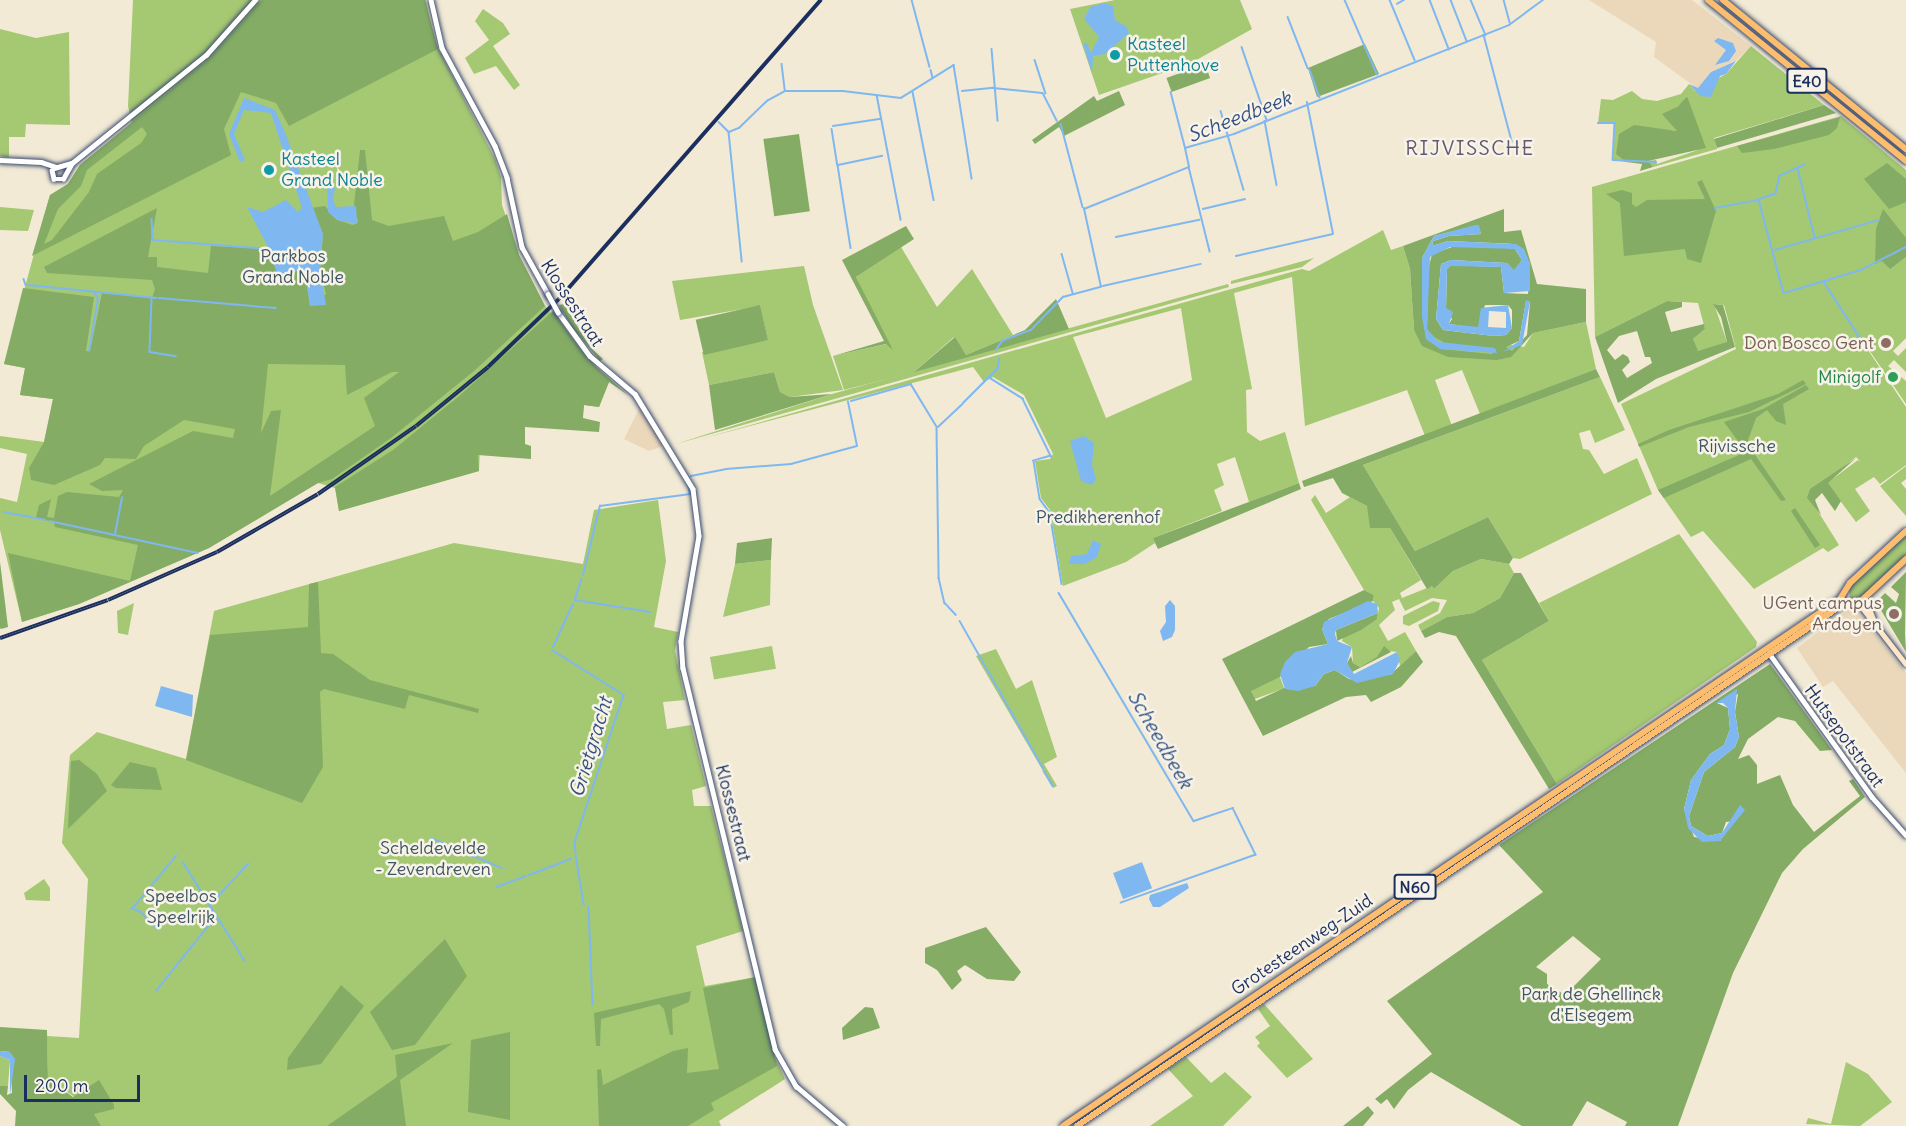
<!DOCTYPE html>
<style>
body{margin:0}
#map{position:relative;width:1906px;height:1126px;overflow:hidden;background:#f2ead5;font-family:Delius,sans-serif}
div>[style]{position:absolute}
.built>*{inset:0;background:#ebd8ba}
.green>*{inset:0;background:#a5c872;transform-origin:0 0}
.forest>*{inset:0;background:#84ac64;transform-origin:0 0}
.water>*{inset:0;background:#7fb8f0;transform-origin:0 0}
.stream>*{height:1.5px;margin:-0.75px;padding:0 0.75px;transform-origin:0.75px;border-radius:0.75px;background:#7fb8f0}
.roads{filter:drop-shadow(0 0 2px #3b4b70) drop-shadow(0 0 2px #3b4b70)}
.tertiary>*{height:4.5px;margin:-2.25px;padding:0 2.25px;transform-origin:2.25px;border-radius:2.25px;background:#fff}
.secondary>*{height:4.5px;margin:-2.25px;padding:0 2.25px;transform-origin:2.25px;border-radius:2.25px;background:#fee5c5}
.trunk>*{height:6px;margin:-3px;padding:0 3px;transform-origin:3px;border-radius:3px;background:#fcbd6f}
.motorway>*{height:6px;margin:-3px;padding:0 3px;transform-origin:3px;border-radius:3px;background:#fcbd6f}
.rail>*{height:4px;margin-top:-2px;transform-origin:0;background:repeating-linear-gradient(90deg,#f7f3e8 0 4.5px,#1b2f5e 0 9px);box-sizing:border-box;border-block:2px solid #1b2f5e}
.bridges{filter:drop-shadow(0 0 2px #3b4b70) drop-shadow(0 0 2px #3b4b70)}
.tertiary-bridge>*{height:4.5px;margin:-2.25px;padding:0 2.25px;transform-origin:2.25px;border-radius:2.25px;background:#fff}
.dots>*{width:16px;height:16px;translate:-50% -50%;box-sizing:border-box;border:3px solid #f7f3e8;border-radius:50%}
span{translate:-50% -50%;white-space:nowrap;text-align:center;line-height:1.15;-webkit-text-stroke:5px #f7f3e8;paint-order:stroke}
.shield-label span{padding:2px 4px;background:#f7f3e8;border:2px solid;border-radius:4px;-webkit-text-stroke-width:0}
.shield-label{font-size:16px;color:#1b2f5e;font-weight:700}
.culture-label{font-size:18px;color:#0d838f}
.left{translate:0 -50%;text-align:left}
.park-label{font-size:18px;color:#3e5563}
.street-label{font-size:18px;color:#1b2f5e}
.education-label{font-size:18px;color:#785e54}
.right{translate:-100% -50%;text-align:right}
.leisure-label{font-size:18px;color:#27864d}
.water-label{font-size:20px;color:#345182;font-style:italic}
.neighbourhood-label{font-size:20px;color:#61586f;letter-spacing:1.5px}
.scale{position:absolute;left:24px;top:1075px;width:116px;height:27px;box-sizing:border-box;border:3px solid #1b2f5e;border-top:0;padding-left:8px;font-size:18px;line-height:21px;white-space:nowrap;color:#1b2f5e;-webkit-text-stroke:4px #f7f3e8;paint-order:stroke}
</style>
<div id="map">
<div class="built">
<div style="clip-path:polygon(1589px 0,1692px 0,1751px 46px,1736px 61px,1711px 72px,1698px 89px,1654px 57px,1656px 42px)"></div>
<div style="clip-path:polygon(640px 407px,655px 428px,663px 446px,649px 451px,624px 439px)"></div>
<div style="clip-path:polygon(1848px 610px,1857px 612px,1906px 673px,1906px 773px,1833px 681px,1823px 687px,1797px 648px)"></div>
</div>
<div class="green">
<div style="clip-path:polygon(133px 0,426px 0,433px 38px,495px 159px,501px 177px,502px 205px,519px 255px,545px 306px,609px 382px,599px 407px,584px 405px,583px 412px,482px 406px,479px 471px,339px 511px,335px 488px,318px 483px,209px 548px,79px 604px,22px 622px,0 530px,0 498px,17px 502px,27px 454px,0 448px,0 436px,44px 442px,53px 399px,20px 395px,25px 368px,4px 364px,50px 195px,68px 184px,80px 165px,132px 123px,128px 106px)"></div>
<div style="clip-path:polygon(1115px 0,1240px 0,1252px 29px,1191px 63px,1099px 95px,1070px 9px)"></div>
<div style="clip-path:polygon(483px 9px,503px 23px,510px 34px,493px 46px,520px 85px,514px 90px,496px 66px,474px 74px,465px 58px,489px 40px,475px 21px)"></div>
<div style="clip-path:polygon(0 29px,36px 38px,69px 32px,70px 125px,26px 124px,25px 137px,9px 137px,9px 157px,0 156px)"></div>
<div style="clip-path:polygon(1751px 46px,1824px 105px,1714px 138px,1717px 149px,1653px 167px,1647px 161px,1656px 160px,1657px 164px,1698px 150px,1687px 96px,1677px 107px,1678px 131px,1665px 130px,1621px 157px,1626px 162px,1613px 160px,1615px 123px,1598px 123px,1601px 99px,1613px 100px,1632px 91px,1642px 99px,1657px 101px,1681px 94px,1689px 84px,1695px 91px,1726px 74px)"></div>
<div style="clip-path:polygon(1841px 116px,1906px 170px,1906px 245px,1876px 263px,1882px 260px,1890px 268px,1906px 257px,1906px 338px,1893px 351px,1898px 356px,1906px 348px,1906px 372px,1894px 360px,1888px 366px,1906px 381px,1906px 404px,1822px 281px,1906px 407px,1906px 465px,1880px 484px,1874px 477px,1855px 489px,1870px 511px,1856px 522px,1827px 483px,1858px 460px,1861px 462px,1856px 457px,1842px 468px,1809px 497px,1839px 545px,1828px 552px,1823px 548px,1754px 589px,1703px 531px,1691px 537px,1658px 490px,1621px 404px,1736px 349px,1724px 305px,1714px 304px,1727px 342px,1718px 348px,1698px 351px,1694px 346px,1693px 339px,1705px 329px,1698px 303px,1667px 301px,1595px 337px,1592px 187px)"></div>
<div style="clip-path:polygon(0 207px,34px 210px,28px 231px,0 230px)"></div>
<div style="clip-path:polygon(evenodd,1383px 230px,1391px 250px,1403px 246px,1410px 269px,1414px 330px,1524px 347px,1533px 333px,1586px 322px,1596px 369px,1480px 414px,1462px 370px,1435px 380px,1452px 426px,1425px 436px,1407px 390px,1305px 426px,1292px 277px,1234px 293px,1252px 389px,1246px 390px,1247px 432px,1260px 441px,1285px 432px,1299px 483px,1249px 502px,1235px 457px,1217px 464px,1224px 485px,1214px 490px,1222px 511px,1153px 538px,1155px 543px,1126px 562px,1063px 586px,1050px 510px,1041px 498px,1035px 461px,1050px 459px,1053px 454px,1024px 395px,993px 377px,984px 382px,973px 367px,701px 439px,1302px 269px,1309px 271px,1383px 230px,1181px 308px,1192px 380px,1106px 418px,1073px 337px,1181px 308px)"></div>
<div style="clip-path:polygon(901px 247px,937px 307px,972px 269px,1013px 335px,966px 355px,954px 337px,914px 372px,844px 390px,833px 356px,887px 344px,856px 277px)"></div>
<div style="clip-path:polygon(1314px 258px,1302px 267px,1231px 284px,1231px 281px)"></div>
<div style="clip-path:polygon(804px 266px,813px 305px,843px 390px,790px 397px,780px 392px,774px 372px,709px 385px,702px 352px,768px 340px,760px 306px,680px 320px,672px 281px)"></div>
<div style="clip-path:polygon(1228px 284px,1229px 287px,676px 444px,832px 394px)"></div>
<div style="clip-path:polygon(1600px 377px,1625px 430px,1595px 443px,1590px 430px,1579px 433px,1583px 449px,1589px 450px,1604px 474px,1637px 458px,1652px 494px,1520px 559px,1513px 558px,1488px 517px,1415px 551px,1363px 465px)"></div>
<div style="clip-path:polygon(1906px 466px,1906px 479px,1901px 483px,1906px 489px,1906px 516px,1880px 486px)"></div>
<div style="clip-path:polygon(1315px 495px,1326px 513px,1350px 497px,1367px 506px,1390px 528px,1421px 580px,1400px 593px,1402px 598px,1432px 586px,1434px 589px,1453px 571px,1481px 559px,1509px 564px,1514px 573px,1500px 598px,1473px 613px,1447px 617px,1421px 631px,1418px 625px,1440px 613px,1447px 600px,1432px 598px,1405px 611px,1399px 599px,1392px 602px,1395px 610px,1379px 625px,1388px 641px,1405px 632px,1416px 651px,1400px 666px,1397px 652px,1389px 651px,1360px 667px,1353px 663px,1352px 647px,1342px 641px,1343px 637px,1377px 619px,1379px 608px,1373px 601px,1374px 595px,1364px 590px,1311px 500px)"></div>
<div style="clip-path:polygon(658px 500px,666px 561px,654px 627px,678px 632px,675px 651px,685px 700px,663px 702px,667px 729px,691px 725px,706px 786px,692px 790px,694px 806px,711px 806px,743px 931px,696px 946px,705px 986px,756px 977px,770px 1047px,785px 1079px,719px 1121px,721px 1126px,101px 1126px,82px 1102px,48px 1079px,47px 1036px,79px 1038px,88px 879px,62px 843px,70px 755px,97px 732px,186px 759px,214px 611px,454px 543px,583px 564px,594px 510px)"></div>
<div style="clip-path:polygon(1679px 534px,1757px 642px,1756px 647px,1557px 784px,1482px 660px,1549px 621px,1539px 603px)"></div>
<div style="clip-path:polygon(1906px 534px,1906px 556px,1859px 599px,1850px 598px,1849px 588px)"></div>
<div style="clip-path:polygon(771px 560px,770px 605px,723px 617px,735px 564px)"></div>
<div style="clip-path:polygon(1433px 601px,1440px 603px,1438px 611px,1409px 626px,1403px 624px,1403px 616px)"></div>
<div style="clip-path:polygon(134px 603px,128px 635px,118px 633px,117px 611px)"></div>
<div style="left:772px;top:646px;width:23px;height:63px;rotate:80deg"></div>
<div style="clip-path:polygon(996px 649px,1016px 689px,1032px 680px,1057px 757px,1044px 764px,1057px 786px,1053px 788px,976px 656px)"></div>
<div style="left:1280px;top:677px;width:12px;height:32px;rotate:70deg"></div>
<div style="clip-path:polygon(44px 879px,50px 888px,50px 901px,26px 900px,24px 893px)"></div>
<div style="clip-path:polygon(1264px 1004px,1313px 1059px,1287px 1078px,1257px 1046px,1260px 1043px,1255px 1037px,1270px 1026px,1258px 1009px)"></div>
<div style="clip-path:polygon(0 1056px,10px 1060px,8px 1086px,0 1086px)"></div>
<div style="clip-path:polygon(1186px 1057px,1211px 1083px,1225px 1072px,1252px 1097px,1223px 1126px,1150px 1126px,1193px 1096px,1168px 1069px)"></div>
<div style="clip-path:polygon(1846px 1062px,1868px 1074px,1892px 1102px,1860px 1126px,1806px 1124px,1808px 1118px,1831px 1124px)"></div>
</div>
<div class="forest">
<div style="clip-path:polygon(evenodd,262px 0,425px 0,438px 49px,289px 126px,276px 103px,241px 92px,224px 129px,231px 155px,32px 256px,50px 195px,68px 184px,80px 165px,210px 58px,262px 0,142px 127px,147px 134px,141px 143px,97px 174px,89px 192px,52px 240px,44px 244px,58px 209px,81px 186px,87px 170px,142px 127px)"></div>
<div style="clip-path:polygon(1365px 44px,1379px 74px,1317px 97px,1308px 68px)"></div>
<div style="left:1205px;top:64px;width:15px;height:41px;rotate:70deg"></div>
<div style="clip-path:polygon(1119px 91px,1125px 105px,1064px 136px,1059px 127px,1035px 144px,1032px 140px,1094px 96px,1097px 101px)"></div>
<div style="clip-path:polygon(1687px 96px,1706px 148px,1648px 161px,1653px 167px,1640px 171px,1642px 164px,1626px 162px,1616px 154px,1619px 134px,1634px 125px,1677px 131px,1662px 114px,1677px 107px)"></div>
<div style="clip-path:polygon(1824px 105px,1836px 113px,1717px 148px,1714px 139px)"></div>
<div style="clip-path:polygon(1840px 117px,1837px 128px,1829px 135px,1774px 149px,1742px 153px,1737px 146px)"></div>
<div style="left:799px;top:134px;width:78px;height:36px;rotate:82deg"></div>
<div style="clip-path:polygon(evenodd,360px 150px,365px 150px,372px 220px,389px 226px,444px 216px,453px 241px,478px 232px,507px 214px,519px 255px,545px 306px,474px 371px,391px 438px,332px 479px,318px 483px,209px 548px,79px 604px,22px 622px,8px 553px,130px 581px,138px 545px,55px 527px,54px 522px,36px 518px,39px 505px,51px 499px,47px 517px,54px 518px,58px 496px,67px 492px,119px 497px,123px 490px,102px 491px,89px 484px,193px 431px,233px 438px,235px 429px,184px 420px,144px 446px,136px 459px,105px 458px,100px 465px,54px 485px,31px 480px,29px 468px,44px 442px,53px 399px,20px 395px,25px 368px,4px 364px,23px 288px,94px 297px,86px 351px,90px 351px,102px 293px,152px 298px,155px 289px,152px 280px,47px 273px,44px 267px,157px 208px,148px 257px,157px 257px,157px 267px,208px 273px,211px 246px,269px 249px,273px 263px,289px 276px,298px 270px,305px 273px,310px 306px,326px 294px,320px 271px,323px 234px,311px 208px,325px 206px,337px 220px,353px 225px,358px 222px,354px 205px,360px 150px,268px 364px,345px 365px,347px 395px,392px 372px,399px 372px,364px 398px,375px 426px,270px 496px,281px 410px,271px 411px,261px 433px,268px 364px)"></div>
<div style="clip-path:polygon(1887px 163px,1906px 179px,1906px 202px,1889px 209px,1864px 179px)"></div>
<div style="clip-path:polygon(1702px 180px,1716px 211px,1701px 263px,1687px 259px,1685px 249px,1624px 256px,1620px 203px,1606px 194px,1622px 190px,1632px 193px,1632px 204px,1636px 207px,1647px 200px,1705px 199px,1697px 182px)"></div>
<div style="clip-path:polygon(evenodd,1504px 209px,1504px 232px,1521px 230px,1537px 284px,1586px 289px,1586px 322px,1533px 333px,1511px 357px,1497px 360px,1448px 357px,1422px 346px,1414px 330px,1410px 269px,1403px 246px,1504px 209px,1478px 225px,1481px 234px,1449px 236px,1433px 241px,1432px 246px,1448px 241px,1516px 244px,1530px 264px,1528px 294px,1504px 293px,1501px 267px,1451px 265px,1447px 269px,1446px 309px,1452px 319px,1449px 324px,1478px 328px,1485px 305px,1508px 305px,1512px 310px,1512px 328px,1506px 335px,1494px 336px,1443px 330px,1436px 319px,1441px 264px,1451px 260px,1507px 263px,1514px 271px,1522px 260px,1515px 249px,1500px 247px,1455px 246px,1432px 254px,1428px 270px,1427px 329px,1431px 335px,1448px 345px,1495px 348px,1492px 354px,1441px 349px,1426px 339px,1422px 258px,1434px 236px,1478px 225px,1504px 209px,1526px 301px,1530px 302px,1527px 335px,1512px 351px,1506px 347px,1519px 341px,1526px 301px)"></div>
<div style="clip-path:polygon(1883px 209px,1906px 238px,1906px 257px,1890px 269px,1882px 261px,1875px 264px,1876px 229px)"></div>
<div style="clip-path:polygon(906px 226px,914px 239px,856px 277px,893px 350px,886px 344px,833px 356px,884px 341px,842px 260px)"></div>
<div style="clip-path:polygon(1056px 299px,1069px 329px,914px 372px,955px 337px,966px 355px,1025px 330px)"></div>
<div style="clip-path:polygon(evenodd,1667px 301px,1682px 302px,1682px 307px,1665px 312px,1671px 332px,1704px 324px,1705px 329px,1693px 339px,1698px 351px,1727px 342px,1721px 317px,1713px 304px,1723px 305px,1735px 347px,1656px 379px,1618px 403px,1595px 337px,1667px 301px,1637px 331px,1645px 357px,1650px 357px,1652px 363px,1627px 378px,1622px 370px,1630px 362px,1628px 357px,1623px 354px,1615px 360px,1607px 350px,1619px 336px,1637px 331px)"></div>
<div style="clip-path:polygon(564px 304px,590px 347px,603px 359px,600px 361px,572px 327px,559px 305px)"></div>
<div style="left:760px;top:305px;width:36px;height:66px;rotate:77deg"></div>
<div style="clip-path:polygon(553px 311px,587px 359px,628px 395px,609px 382px,599px 407px,584px 405px,583px 418px,600px 422px,599px 432px,525px 427px,525px 444px,531px 446px,531px 459px,478px 455px,479px 471px,339px 511px,335px 487px,393px 450px,458px 397px)"></div>
<div style="clip-path:polygon(1596px 369px,1600px 377px,1363px 465px,1415px 551px,1488px 517px,1513px 558px,1509px 564px,1481px 559px,1453px 571px,1434px 589px,1432px 586px,1427px 589px,1390px 528px,1370px 528px,1367px 506px,1342px 493px,1333px 478px,1304px 487px,1302px 481px)"></div>
<div style="clip-path:polygon(774px 372px,780px 392px,790px 397px,832px 394px,715px 430px,709px 385px)"></div>
<div style="clip-path:polygon(1803px 380px,1806px 384px,1749px 412px,1689px 427px,1639px 447px,1638px 444px,1669px 430px,1778px 394px)"></div>
<div style="clip-path:polygon(1806px 385px,1809px 389px,1783px 404px,1786px 425px,1776px 421px,1767px 410px,1756px 418px,1747px 443px,1786px 500px,1781px 501px,1751px 459px,1664px 498px,1658px 490px,1746px 452px,1724px 422px,1763px 409px)"></div>
<div style="clip-path:polygon(1856px 458px,1828px 483px,1841px 501px,1835px 511px,1822px 493px,1815px 500px,1821px 515px,1807px 498px,1810px 489px)"></div>
<div style="clip-path:polygon(1299px 483px,1301px 489px,1158px 549px,1155px 543px,1153px 538px)"></div>
<div style="clip-path:polygon(1795px 508px,1820px 545px,1815px 548px,1791px 511px)"></div>
<div style="clip-path:polygon(772px 538px,771px 560px,735px 564px,737px 543px)"></div>
<div style="clip-path:polygon(0 562px,8px 627px,1px 629px,0 628px)"></div>
<div style="clip-path:polygon(1906px 572px,1905px 634px,1906px 652px,1876px 602px,1885px 593px,1896px 603px,1899px 594px,1891px 587px)"></div>
<div style="clip-path:polygon(1514px 573px,1521px 573px,1549px 621px,1482px 660px,1557px 784px,1549px 789px,1456px 636px,1439px 632px,1425px 638px,1421px 631px,1447px 617px,1473px 613px,1500px 598px)"></div>
<div style="clip-path:polygon(318px 582px,321px 653px,333px 654px,370px 680px,479px 709px,478px 713px,409px 695px,405px 709px,324px 689px,320px 692px,323px 767px,302px 803px,186px 760px,210px 635px,308px 627px,309px 584px)"></div>
<div style="clip-path:polygon(1364px 590px,1374px 595px,1373px 601px,1329px 619px,1322px 629px,1328px 644px,1309px 647px,1280px 677px,1251px 691px,1256px 701px,1284px 688px,1315px 686px,1324px 674px,1335px 670px,1349px 679px,1364px 681px,1384px 673px,1390px 675px,1416px 651px,1423px 662px,1401px 687px,1371px 702px,1366px 695px,1346px 697px,1263px 736px,1222px 659px)"></div>
<div style="clip-path:polygon(1378px 613px,1377px 619px,1361px 630px,1337px 641px,1336px 630px)"></div>
<div style="clip-path:polygon(1384px 646px,1391px 652px,1352px 672px,1347px 663px,1351px 656px,1353px 663px,1360px 667px,1377px 657px)"></div>
<div style="clip-path:polygon(evenodd,1770px 664px,1832px 750px,1820px 751px,1795px 721px,1778px 717px,1748px 739px,1738px 759px,1749px 755px,1757px 765px,1757px 784px,1780px 775px,1793px 805px,1814px 832px,1860px 796px,1849px 781px,1853px 779px,1865px 797px,1803px 849px,1782px 873px,1733px 973px,1678px 1126px,1625px 1126px,1627px 1122px,1587px 1101px,1572px 1126px,1522px 1126px,1431px 1072px,1408px 1090px,1394px 1109px,1387px 1099px,1381px 1104px,1375px 1099px,1432px 1054px,1387px 1001px,1543px 892px,1499px 845px,1770px 664px,1738px 694px,1735px 712px,1739px 737px,1735px 747px,1704px 772px,1689px 816px,1691px 826px,1708px 836px,1722px 833px,1726px 822px,1734px 821px,1720px 841px,1694px 837px,1684px 809px,1691px 780px,1710px 754px,1724px 745px,1730px 729px,1728px 708px,1717px 703px,1738px 694px,1770px 664px,1573px 936px,1601px 959px,1565px 995px,1547px 984px,1547px 974px,1536px 967px,1573px 936px)"></div>
<div style="clip-path:polygon(79px 760px,97px 774px,107px 791px,68px 829px,71px 761px)"></div>
<div style="clip-path:polygon(130px 762px,156px 768px,162px 790px,116px 788px,111px 785px)"></div>
<div style="clip-path:polygon(986px 927px,1021px 972px,1014px 981px,987px 979px,965px 965px,957px 971px,962px 980px,952px 990px,937px 970px,925px 963px,925px 948px)"></div>
<div style="clip-path:polygon(445px 939px,467px 976px,415px 1045px,392px 1050px,370px 1012px)"></div>
<div style="clip-path:polygon(756px 977px,777px 1066px,711px 1103px,714px 1110px,688px 1126px,599px 1126px,597px 1070px,601px 1069px,603px 1085px,673px 1051px,688px 1048px,687px 1073px,719px 1069px,703px 988px)"></div>
<div style="clip-path:polygon(341px 985px,364px 1006px,321px 1064px,287px 1070px,288px 1058px)"></div>
<div style="clip-path:polygon(691px 991px,689px 1002px,672px 1009px,673px 1035px,670px 1035px,664px 1009px,659px 1004px,601px 1019px,600px 1046px,596px 1046px,594px 1013px)"></div>
<div style="clip-path:polygon(865px 1007px,873px 1008px,880px 1028px,843px 1040px,842px 1028px)"></div>
<div style="clip-path:polygon(0 1027px,47px 1030px,48px 1079px,73px 1097px,99px 1080px,114px 1105px,114px 1109px,94px 1114px,101px 1126px,15px 1126px,16px 1111px,0 1094px,0 1086px,8px 1086px,7px 1095px,12px 1093px,10px 1052px,0 1051px)"></div>
<div style="clip-path:polygon(510px 1032px,510px 1120px,468px 1112px,471px 1040px)"></div>
<div style="clip-path:polygon(453px 1043px,400px 1080px,406px 1126px,327px 1126px,397px 1077px,395px 1055px)"></div>
<div style="clip-path:polygon(1368px 1106px,1374px 1113px,1363px 1126px,1343px 1126px)"></div>
</div>
<div class="water">
<div style="clip-path:polygon(1105px 3px,1113px 6px,1115px 20px,1127px 27px,1129px 33px,1105px 54px,1093px 56px,1092px 73px,1083px 44px,1087px 43px,1091px 53px,1099px 37px,1084px 19px,1090px 7px)"></div>
<div style="clip-path:polygon(1718px 38px,1733px 43px,1736px 51px,1729px 61px,1715px 65px,1726px 50px,1714px 41px)"></div>
<div style="clip-path:polygon(1736px 61px,1726px 74px,1720px 76px,1711px 97px,1700px 96px,1689px 84px,1698px 88px,1711px 72px)"></div>
<div style="clip-path:polygon(244px 98px,275px 110px,286px 135px,323px 234px,320px 271px,326px 305px,310px 306px,305px 273px,298px 270px,282px 277px,277px 274px,269px 249px,247px 207px,263px 212px,286px 200px,298px 212px,302px 208px,271px 113px,244px 110px,234px 134px,245px 160px,240px 162px,229px 134px)"></div>
<div style="clip-path:polygon(327px 184px,335px 188px,333px 200px,336px 207px,356px 206px,357px 224px,337px 220px,328px 212px)"></div>
<div style="clip-path:polygon(evenodd,1475px 225px,1479px 225px,1481px 234px,1449px 236px,1433px 241px,1432px 246px,1448px 241px,1516px 244px,1524px 249px,1530px 264px,1530px 291px,1504px 293px,1501px 267px,1451px 266px,1447px 269px,1446px 308px,1453px 312px,1449px 324px,1478px 327px,1481px 308px,1508px 305px,1512px 328px,1506px 335px,1494px 336px,1443px 330px,1436px 319px,1441px 264px,1451px 260px,1507px 263px,1514px 270px,1522px 260px,1515px 249px,1450px 247px,1430px 257px,1427px 329px,1439px 342px,1495px 348px,1497px 353px,1440px 349px,1426px 339px,1422px 317px,1422px 258px,1434px 236px,1475px 225px,1489px 311px,1506px 312px,1506px 328px,1488px 327px,1489px 311px)"></div>
<div style="clip-path:polygon(1526px 300px,1530px 302px,1522px 345px,1503px 352px,1519px 341px)"></div>
<div style="clip-path:polygon(1084px 436px,1094px 443px,1092px 465px,1096px 479px,1092px 485px,1081px 481px,1070px 441px)"></div>
<div style="clip-path:polygon(1093px 540px,1101px 544px,1097px 557px,1085px 564px,1069px 564px,1071px 556px,1087px 554px)"></div>
<div style="clip-path:polygon(1170px 600px,1175px 606px,1175px 630px,1172px 637px,1163px 641px,1160px 631px,1166px 622px,1165px 606px)"></div>
<div style="clip-path:polygon(1368px 601px,1377px 604px,1378px 613px,1336px 630px,1335px 634px,1337px 641px,1352px 647px,1347px 663px,1354px 674px,1397px 652px,1400px 660px,1393px 674px,1357px 683px,1335px 670px,1324px 674px,1315px 686px,1298px 691px,1285px 689px,1280px 674px,1285px 662px,1295px 652px,1328px 644px,1322px 629px,1324px 622px)"></div>
<div style="clip-path:polygon(161px 686px,193px 695px,192px 717px,155px 706px)"></div>
<div style="clip-path:polygon(1737px 689px,1735px 712px,1739px 737px,1735px 747px,1704px 772px,1689px 816px,1691px 826px,1708px 836px,1722px 833px,1740px 805px,1745px 810px,1720px 841px,1702px 842px,1688px 828px,1684px 809px,1691px 780px,1710px 754px,1724px 745px,1730px 729px,1728px 708px,1723px 703px,1716px 703px)"></div>
<div style="left:1142px;top:862px;width:28px;height:31px;rotate:69deg"></div>
<div style="clip-path:polygon(1187px 883px,1189px 888px,1160px 907px,1153px 907px,1149px 899px,1150px 895px)"></div>
<div style="clip-path:polygon(0 1051px,10px 1052px,15px 1059px,10px 1095px,10px 1060px,0 1056px)"></div>
</div>
<div class="stream">
<div style="left:912px;top:0;width:69px;rotate:75deg"></div>
<div style="left:1345px;top:0;width:81px;rotate:66.6deg"></div>
<div style="left:1390px;top:0;width:65px;rotate:67.4deg"></div>
<div style="left:1430px;top:0;width:53px;rotate:68.8deg"></div>
<div style="left:1451px;top:0;width:44px;rotate:68.7deg"></div>
<div style="left:1471px;top:0;width:38px;rotate:67deg"></div>
<div style="left:1504px;top:0;width:23px;rotate:75deg"></div>
<div style="left:1397px;top:4px;width:8px;rotate:-30deg"></div>
<div style="left:1288px;top:17px;width:55px;rotate:68.6deg"></div>
<div style="left:1484px;top:35px;width:110px;rotate:75.2deg"></div>
<div style="left:1242px;top:47px;width:77px;rotate:71.1deg"></div>
<div style="left:992px;top:49px;width:72px;rotate:85.2deg"></div>
<div style="left:1035px;top:60px;width:35px;rotate:72deg"></div>
<div style="left:782px;top:64px;width:26px;rotate:83deg"></div>
<div style="left:931px;top:70px;width:8px;rotate:76deg"></div>
<div style="left:1310px;top:70px;width:29px;rotate:70deg"></div>
<div style="left:962px;top:91px;width:31px;rotate:-6deg"></div>
<div style="left:993px;top:88px;width:49px;rotate:5.8deg"></div>
<div style="left:913px;top:92px;width:110px;rotate:79deg"></div>
<div style="left:1171px;top:92px;width:56px;rotate:75.5deg"></div>
<div style="left:1043px;top:93px;width:31px;rotate:63deg"></div>
<div style="left:877px;top:95px;width:127px;rotate:79.1deg"></div>
<div style="left:1221px;top:111px;width:82px;rotate:73.8deg"></div>
<div style="left:1265px;top:121px;width:65px;rotate:79.4deg"></div>
<div style="left:719px;top:122px;width:14px;rotate:45deg"></div>
<div style="left:729px;top:132px;width:11px;rotate:-22deg"></div>
<div style="left:739px;top:128px;width:39px;rotate:-44deg"></div>
<div style="left:767px;top:101px;width:21px;rotate:-29deg"></div>
<div style="left:785px;top:91px;width:58px"></div>
<div style="left:843px;top:91px;width:58px;rotate:6.9deg"></div>
<div style="left:901px;top:98px;width:62px;rotate:-31.9deg"></div>
<div style="left:954px;top:65px;width:115px;rotate:81deg"></div>
<div style="left:1598px;top:123px;width:17px"></div>
<div style="left:1615px;top:123px;width:37px;rotate:93deg"></div>
<div style="left:1613px;top:160px;width:43px;rotate:2.7deg"></div>
<div style="left:1061px;top:124px;width:86px;rotate:75.2deg"></div>
<div style="left:833px;top:126px;width:48px;rotate:-8.5deg"></div>
<div style="left:832px;top:129px;width:36px;rotate:81deg"></div>
<div style="left:838px;top:165px;width:45px;rotate:-11.6deg"></div>
<div style="left:729px;top:132px;width:130px;rotate:84.2deg"></div>
<div style="left:838px;top:165px;width:84px;rotate:81.1deg"></div>
<div style="left:1805px;top:165px;width:27px;rotate:156deg"></div>
<div style="left:1780px;top:176px;width:18px;rotate:103deg"></div>
<div style="left:1776px;top:194px;width:18px;rotate:161deg"></div>
<div style="left:1759px;top:200px;width:96px;rotate:75deg"></div>
<div style="left:1784px;top:293px;width:80px;rotate:-16.6deg"></div>
<div style="left:1861px;top:270px;width:51px;rotate:-27.1deg"></div>
<div style="left:1189px;top:167px;width:87px;rotate:76deg"></div>
<div style="left:1798px;top:169px;width:70px;rotate:76deg"></div>
<div style="left:1715px;top:208px;width:44px;rotate:-10.5deg"></div>
<div style="left:1203px;top:209px;width:43px;rotate:-13.4deg"></div>
<div style="left:152px;top:219px;width:21px;rotate:87deg"></div>
<div style="left:153px;top:240px;width:116px;rotate:4.4deg"></div>
<div style="left:1116px;top:237px;width:85px;rotate:-11.6deg"></div>
<div style="left:1775px;top:250px;width:108px;rotate:-16.1deg"></div>
<div style="left:1062px;top:254px;width:41px;rotate:74.2deg"></div>
<div style="left:1236px;top:256px;width:99px;rotate:-12.8deg"></div>
<div style="left:1333px;top:234px;width:134px;rotate:-101.2deg"></div>
<div style="left:24px;top:279px;width:6px;rotate:72deg"></div>
<div style="left:1824px;top:282px;width:68px;rotate:57deg"></div>
<div style="left:28px;top:285px;width:129px;rotate:5.8deg"></div>
<div style="left:1103px;top:286px;width:100px;rotate:-12.7deg"></div>
<div style="left:159px;top:298px;width:117px;rotate:4.9deg"></div>
<div style="left:152px;top:299px;width:53px;rotate:92.2deg"></div>
<div style="left:150px;top:352px;width:26px;rotate:9deg"></div>
<div style="left:996px;top:350px;width:11px;rotate:-56deg"></div>
<div style="left:1002px;top:341px;width:31px;rotate:-21deg"></div>
<div style="left:1031px;top:330px;width:46px;rotate:-45.9deg"></div>
<div style="left:1063px;top:297px;width:39px;rotate:-15deg"></div>
<div style="left:1101px;top:287px;width:80px;rotate:-102.3deg"></div>
<div style="left:1084px;top:209px;width:113px;rotate:-21.8deg"></div>
<div style="left:1189px;top:167px;width:19px;rotate:-102deg"></div>
<div style="left:1185px;top:148px;width:51px;rotate:-15.9deg"></div>
<div style="left:1234px;top:134px;width:296px;rotate:-21.6deg"></div>
<div style="left:1509px;top:25px;width:42px;rotate:-36.3deg"></div>
<div style="left:89px;top:351px;width:52px;rotate:-80deg"></div>
<div style="left:98px;top:300px;width:9px;rotate:-117deg"></div>
<div style="left:990px;top:378px;width:39px;rotate:32deg"></div>
<div style="left:1023px;top:399px;width:64px;rotate:63.8deg"></div>
<div style="left:1051px;top:456px;width:18px;rotate:164deg"></div>
<div style="left:1034px;top:461px;width:38px;rotate:81deg"></div>
<div style="left:1040px;top:499px;width:17px;rotate:54deg"></div>
<div style="left:1050px;top:513px;width:72px;rotate:80.4deg"></div>
<div style="left:851px;top:401px;width:62px;rotate:-15.8deg"></div>
<div style="left:911px;top:384px;width:50px;rotate:58.8deg"></div>
<div style="left:963px;top:403px;width:49px;rotate:-45deg"></div>
<div style="left:998px;top:368px;width:9px;rotate:-84deg"></div>
<div style="left:938px;top:427px;width:33px;rotate:-43deg"></div>
<div style="left:937px;top:428px;width:150px;rotate:89.2deg"></div>
<div style="left:939px;top:578px;width:26px;rotate:77deg"></div>
<div style="left:945px;top:603px;width:16px;rotate:47deg"></div>
<div style="left:691px;top:476px;width:36px;rotate:-11deg"></div>
<div style="left:726px;top:469px;width:65px;rotate:-4.4deg"></div>
<div style="left:791px;top:464px;width:68px;rotate:-15.3deg"></div>
<div style="left:857px;top:446px;width:45px;rotate:-101.6deg"></div>
<div style="left:4px;top:512px;width:42px;rotate:11deg"></div>
<div style="left:50px;top:521px;width:151px;rotate:12.2deg"></div>
<div style="left:115px;top:534px;width:37px;rotate:-79deg"></div>
<div style="left:583px;top:575px;width:71px;rotate:-76.2deg"></div>
<div style="left:600px;top:506px;width:91px;rotate:-7.6deg"></div>
<div style="left:690px;top:494px;width:9px;rotate:-103deg"></div>
<div style="left:582px;top:579px;width:22px;rotate:108deg"></div>
<div style="left:575px;top:600px;width:76px;rotate:9.1deg"></div>
<div style="left:1059px;top:593px;width:265px;rotate:59.4deg"></div>
<div style="left:1194px;top:821px;width:41px;rotate:-18.4deg"></div>
<div style="left:1233px;top:808px;width:52px;rotate:63.9deg"></div>
<div style="left:1256px;top:855px;width:143px;rotate:160.4deg"></div>
<div style="left:960px;top:621px;width:169px;rotate:60.5deg"></div>
<div style="left:553px;top:647px;width:47px;rotate:-65.1deg"></div>
<div style="left:552px;top:650px;width:85px;rotate:32deg"></div>
<div style="left:624px;top:695px;width:155px;rotate:108.4deg"></div>
<div style="left:575px;top:842px;width:10px;rotate:84deg"></div>
<div style="left:1044px;top:771px;width:17px;rotate:59deg"></div>
<div style="left:431px;top:838px;width:77px;rotate:22.9deg"></div>
<div style="left:576px;top:855px;width:50px;rotate:80.7deg"></div>
<div style="left:183px;top:862px;width:117px;rotate:57.9deg"></div>
<div style="left:529px;top:875px;width:45px;rotate:-20.9deg"></div>
<div style="left:497px;top:887px;width:31px;rotate:-21deg"></div>
<div style="left:210px;top:905px;width:56px;rotate:-47.2deg"></div>
<div style="left:589px;top:907px;width:98px;rotate:87.7deg"></div>
<div style="left:158px;top:930px;width:25px;rotate:-135deg"></div>
<div style="left:140px;top:912px;width:9px;rotate:-159deg"></div>
<div style="left:132px;top:909px;width:69px;rotate:-50.3deg"></div>
<div style="left:156px;top:991px;width:97px;rotate:-51.2deg"></div>
</div>
<div class="roads">
<div class="tertiary">
<div style="left:431px;top:0;width:49px;rotate:77.1deg"></div>
<div style="left:442px;top:48px;width:111px;rotate:61.6deg"></div>
<div style="left:495px;top:146px;width:34px;rotate:69deg"></div>
<div style="left:507px;top:178px;width:71px;rotate:77.7deg"></div>
<div style="left:522px;top:247px;width:54px;rotate:61deg"></div>
<div style="left:0;top:160px;width:41px;rotate:2.8deg"></div>
<div style="left:41px;top:162px;width:16px;rotate:18deg"></div>
<div style="left:54px;top:168px;width:18px;rotate:-16deg"></div>
<div style="left:52px;top:170px;width:9px;rotate:77deg"></div>
<div style="left:54px;top:179px;width:9px"></div>
<div style="left:63px;top:179px;width:18px;rotate:-61deg"></div>
<div style="left:72px;top:163px;width:172px;rotate:-38.9deg"></div>
<div style="left:206px;top:55px;width:74px;rotate:-48.3deg"></div>
<div style="left:558px;top:312px;width:54px;rotate:54deg"></div>
<div style="left:590px;top:356px;width:59px;rotate:40.2deg"></div>
<div style="left:635px;top:394px;width:111px;rotate:58.6deg"></div>
<div style="left:693px;top:489px;width:47px;rotate:82.7deg"></div>
<div style="left:699px;top:536px;width:107px;rotate:99.7deg"></div>
<div style="left:681px;top:641px;width:27px;rotate:86deg"></div>
<div style="left:683px;top:668px;width:392px;rotate:76.4deg"></div>
<div style="left:775px;top:1049px;width:43px;rotate:60.4deg"></div>
<div style="left:796px;top:1086px;width:62px;rotate:40.4deg"></div>
<div style="left:1769px;top:653px;width:177px;rotate:54.4deg"></div>
<div style="left:1872px;top:797px;width:51px;rotate:48.2deg"></div>
</div>
<div class="secondary">
<div style="left:1865px;top:598px;width:22px;rotate:68deg"></div>
<div style="left:1858px;top:602px;width:78px;rotate:52.3deg"></div>
</div>
<div class="trunk">
<div style="left:1063px;top:1126px;width:939px;rotate:-34.15deg"></div>
<div style="left:1840px;top:599px;width:19px;rotate:-58deg"></div>
<div style="left:1850px;top:583px;width:76px;rotate:-42.9deg"></div>
<div style="left:1077px;top:1126px;width:927px;rotate:-34.27deg"></div>
<div style="left:1843px;top:604px;width:18px;rotate:-9deg"></div>
<div style="left:1861px;top:601px;width:62px;rotate:-43deg"></div>
</div>
<div class="motorway">
<div style="left:1708px;top:0;width:255px;rotate:39.1deg"></div>
<div style="left:1723px;top:0;width:236px;rotate:39.2deg"></div>
</div>
</div>
<div class="rail">
<div style="left:0;top:638px;width:114px;rotate:-19.4deg"></div>
<div style="left:108px;top:600px;width:119px;rotate:-23.8deg"></div>
<div style="left:217px;top:552px;width:116px;rotate:-29.9deg"></div>
<div style="left:318px;top:494px;width:119px;rotate:-34.8deg"></div>
<div style="left:416px;top:426px;width:93px;rotate:-39.3deg"></div>
<div style="left:488px;top:367px;width:98px;rotate:-43.8deg"></div>
<div style="left:559px;top:299px;width:398px;rotate:-48.8deg"></div>
</div>
<div class="bridges">
<div class="tertiary-bridge">
<div style="left:548px;top:294px;width:21px;rotate:61deg"></div>
</div>
</div>
<div class="dots">
<div style="left:1115px;top:55px;background:#0f9aa8"></div>
<div style="left:269px;top:170px;background:#0f9aa8"></div>
<div style="left:1886px;top:343px;background:#8d6e63"></div>
<div style="left:1893px;top:377px;background:#2e9e5b"></div>
<div style="left:1894px;top:614px;background:#8d6e63"></div>
</div>
<div class="shield-label">
<span style="left:1807px;top:81px">E40</span>
<span style="left:1415px;top:887px">N60</span>
</div>
<div class="culture-label">
<span class="left" style="left:1127px;top:55px">Kasteel<br>Puttenhove</span>
<span class="left" style="left:281px;top:170px">Kasteel<br>Grand Noble</span>
</div>
<div class="park-label">
<span style="left:293px;top:267px">Parkbos<br>Grand Noble</span>
<span style="left:1737px;top:446px">Rijvissche</span>
<span style="left:1098px;top:517px">Predikherenhof</span>
<span style="left:433px;top:859px">Scheldevelde<br>- Zevendreven</span>
<span style="left:181px;top:907px">Speelbos<br>Speelrijk</span>
<span style="left:1591px;top:1005px">Park de Ghellinck<br>d'Elsegem</span>
</div>
<div class="street-label">
<span style="left:572px;top:303px;rotate:57deg">Klossestraat</span>
<span style="left:1844px;top:736px;rotate:54deg">Hutsepotstraat</span>
<span style="left:733px;top:813px;rotate:76deg">Klossestraat</span>
<span style="left:1302px;top:945px;rotate:-34deg">Grotesteenweg-Zuid</span>
</div>
<div class="education-label">
<span class="right" style="left:1874px;top:343px">Don Bosco Gent</span>
<span class="right" style="left:1882px;top:614px">UGent campus<br>Ardoyen</span>
</div>
<div class="leisure-label">
<span class="right" style="left:1881px;top:377px">Minigolf</span>
</div>
<div class="water-label">
<span style="left:1239px;top:116px;rotate:-21deg">Scheedbeek</span>
<span style="left:1161px;top:739px;rotate:60deg">Scheedbeek</span>
<span style="left:590px;top:747px;rotate:-73deg">Grietgracht</span>
</div>
<div class="neighbourhood-label">
<span style="left:1470px;top:147px">RIJVISSCHE</span>
</div>
<div class="scale">200 m</div>
</div>
